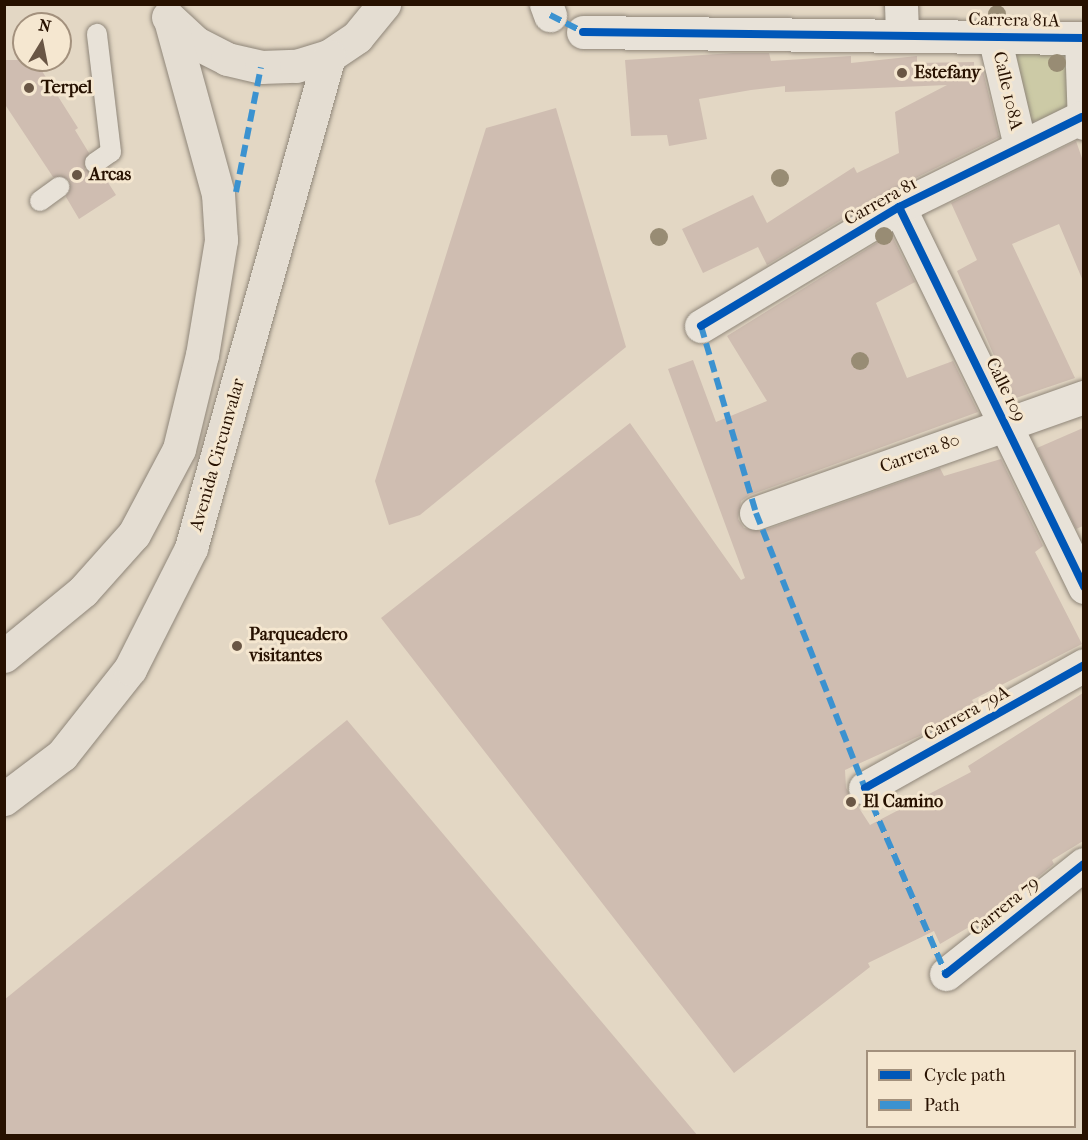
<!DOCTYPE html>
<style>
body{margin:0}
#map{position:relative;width:1088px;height:1140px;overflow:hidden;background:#e3d7c4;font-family:"IM FELL French Canon",serif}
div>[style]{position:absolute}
.green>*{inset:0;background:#cccaa6}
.building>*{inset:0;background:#cfbdb1}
.roads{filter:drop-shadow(0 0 2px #8f8679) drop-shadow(0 0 2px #8f8679)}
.lane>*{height:20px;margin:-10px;padding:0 10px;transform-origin:10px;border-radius:10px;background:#e8e2d8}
.street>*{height:33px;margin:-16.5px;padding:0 16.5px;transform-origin:16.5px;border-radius:16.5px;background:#e8e2d8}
.highway>*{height:33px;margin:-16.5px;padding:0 16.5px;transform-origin:16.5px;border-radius:16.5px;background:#e4ddd2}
.quiet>*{height:6px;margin-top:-3px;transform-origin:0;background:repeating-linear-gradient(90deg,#3b92d0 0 12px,transparent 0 18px)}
.cycleway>*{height:8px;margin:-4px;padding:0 4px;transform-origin:4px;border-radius:4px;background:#0057b8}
.trees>*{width:18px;height:18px;margin:-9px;border-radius:50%;background:#988c74}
.dots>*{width:16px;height:16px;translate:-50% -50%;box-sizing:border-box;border:3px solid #f5e7d0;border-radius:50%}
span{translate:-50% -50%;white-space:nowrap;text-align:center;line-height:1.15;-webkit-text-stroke:6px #f5e7d0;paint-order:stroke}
.street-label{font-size:18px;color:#271100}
.poi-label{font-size:18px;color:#271100;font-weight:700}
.left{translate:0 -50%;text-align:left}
.frame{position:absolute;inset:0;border:6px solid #271100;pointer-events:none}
.legend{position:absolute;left:866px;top:1050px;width:210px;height:78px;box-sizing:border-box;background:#f5e7d0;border:2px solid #a3917d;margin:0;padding:8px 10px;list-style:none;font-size:18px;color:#271100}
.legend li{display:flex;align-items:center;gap:12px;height:30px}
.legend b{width:30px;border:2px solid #a3917d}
.north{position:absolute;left:12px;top:12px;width:60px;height:60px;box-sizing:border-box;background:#f5e7d0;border:2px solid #a3917d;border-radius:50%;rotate:10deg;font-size:16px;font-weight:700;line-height:24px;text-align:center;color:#271100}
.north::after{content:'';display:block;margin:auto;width:21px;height:27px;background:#695645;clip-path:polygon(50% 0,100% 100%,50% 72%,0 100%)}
</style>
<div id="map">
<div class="green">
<div style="clip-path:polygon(1072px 52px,1080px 108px,1020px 125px,1003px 53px)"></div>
</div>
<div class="building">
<div style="clip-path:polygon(733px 53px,769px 53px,771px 61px,851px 56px,851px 63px,917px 56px,917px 63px,974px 62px,974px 71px,982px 67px,999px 137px,889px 191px,767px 265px,758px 247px,703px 273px,682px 229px,753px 195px,767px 223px,854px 167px,857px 173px,899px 153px,895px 112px,947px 85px,785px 92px,785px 86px,751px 90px,699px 99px,707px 139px,669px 146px,667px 135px,631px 136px,625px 60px)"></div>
<div style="clip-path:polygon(4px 60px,35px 60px,78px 128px,75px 130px,89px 153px,85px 169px,102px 173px,116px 195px,79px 219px,66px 197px,69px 180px,53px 177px,4px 103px)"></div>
<div style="clip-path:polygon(556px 108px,626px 347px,420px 515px,389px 525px,375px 481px,486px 128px)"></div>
<div style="clip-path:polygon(1076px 141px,1083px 161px,1083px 281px,1059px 224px,1012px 244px,1075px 378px,1013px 399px,957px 271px,977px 260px,951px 203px)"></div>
<div style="clip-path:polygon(891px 234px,915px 282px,876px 303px,907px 378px,953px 361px,978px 412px,750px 495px,741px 501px,738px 519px,744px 528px,762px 531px,940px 468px,944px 476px,1001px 459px,1043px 546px,1035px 552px,1082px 644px,972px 700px,975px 705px,924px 734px,845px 770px,846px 788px,870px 825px,971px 772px,968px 766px,1083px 693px,1083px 841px,1052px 860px,1054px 864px,993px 913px,940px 944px,934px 931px,868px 963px,870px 967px,734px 1073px,381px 618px,630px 423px,741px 580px,745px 578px,668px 369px,693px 360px,716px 422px,767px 401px,727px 336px)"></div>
<div style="clip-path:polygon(1083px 428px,1083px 526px,1076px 529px,1037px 448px)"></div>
<div style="clip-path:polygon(347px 720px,698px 1136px,4px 1136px,4px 1000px)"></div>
</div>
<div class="roads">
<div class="lane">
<div style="left:95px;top:163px;width:19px;rotate:-35deg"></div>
<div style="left:111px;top:152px;width:119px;rotate:-96.8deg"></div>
<div style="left:40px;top:201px;width:24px;rotate:-36deg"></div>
</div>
<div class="street">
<div style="left:546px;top:4px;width:12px;rotate:70deg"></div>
<div style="left:901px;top:4px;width:30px;rotate:88deg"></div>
<div style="left:583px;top:32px;width:501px;rotate:0.69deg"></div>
<div style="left:994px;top:36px;width:113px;rotate:76.7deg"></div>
<div style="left:1081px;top:38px;width:85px;rotate:88deg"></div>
<div style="left:899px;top:207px;width:423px;rotate:64deg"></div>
<div style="left:701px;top:326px;width:231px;rotate:-31deg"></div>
<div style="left:899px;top:207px;width:204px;rotate:-26.2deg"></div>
<div style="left:756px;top:513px;width:348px;rotate:-19.5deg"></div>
<div style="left:865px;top:788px;width:251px;rotate:-29.3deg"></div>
<div style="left:946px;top:974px;width:176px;rotate:-38.6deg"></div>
</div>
<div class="highway">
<div style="left:168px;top:17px;width:38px;rotate:43deg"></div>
<div style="left:196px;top:43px;width:35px;rotate:27deg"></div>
<div style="left:227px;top:59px;width:35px;rotate:13deg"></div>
<div style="left:261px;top:67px;width:35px;rotate:-2deg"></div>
<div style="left:296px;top:66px;width:34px;rotate:-17deg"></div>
<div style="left:329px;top:56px;width:34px;rotate:-34deg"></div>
<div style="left:357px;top:37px;width:43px;rotate:-50.7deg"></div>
<div style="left:4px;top:656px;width:102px;rotate:-39.4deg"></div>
<div style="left:83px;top:591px;width:76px;rotate:-48.2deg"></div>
<div style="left:134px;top:534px;width:96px;rotate:-62.1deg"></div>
<div style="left:179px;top:449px;width:97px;rotate:-76.3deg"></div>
<div style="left:202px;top:355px;width:117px;rotate:-80.6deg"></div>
<div style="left:221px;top:240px;width:46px;rotate:-93.7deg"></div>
<div style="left:218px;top:194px;width:180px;rotate:-105.4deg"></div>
<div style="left:4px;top:799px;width:73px;rotate:-37.2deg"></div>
<div style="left:62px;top:755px;width:110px;rotate:-51.7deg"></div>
<div style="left:130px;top:669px;width:136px;rotate:-63.2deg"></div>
<div style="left:191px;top:548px;width:511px;rotate:-74.33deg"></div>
</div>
</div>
<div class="quiet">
<div style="left:550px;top:15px;width:37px;rotate:27deg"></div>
<div style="left:236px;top:192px;width:127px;rotate:-78.7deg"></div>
<div style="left:701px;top:326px;width:195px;rotate:73.6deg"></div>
<div style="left:756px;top:513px;width:296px;rotate:68.4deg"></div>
<div style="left:865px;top:788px;width:203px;rotate:66.5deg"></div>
</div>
<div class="cycleway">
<div style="left:583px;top:32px;width:501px;rotate:0.69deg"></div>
<div style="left:899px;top:207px;width:423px;rotate:64deg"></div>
<div style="left:701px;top:326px;width:231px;rotate:-31deg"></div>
<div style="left:899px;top:207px;width:204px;rotate:-26.2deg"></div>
<div style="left:865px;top:788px;width:251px;rotate:-29.3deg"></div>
<div style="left:946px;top:974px;width:176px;rotate:-38.6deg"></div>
</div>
<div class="trees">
<div style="left:997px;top:14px"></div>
<div style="left:1057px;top:63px"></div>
<div style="left:780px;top:178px"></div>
<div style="left:884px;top:236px"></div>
<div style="left:659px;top:237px"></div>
<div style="left:860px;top:361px"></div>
</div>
<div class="dots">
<div style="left:902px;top:73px;background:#695645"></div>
<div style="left:29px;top:88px;background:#695645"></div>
<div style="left:77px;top:175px;background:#695645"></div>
<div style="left:237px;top:646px;background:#695645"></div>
<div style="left:851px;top:802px;background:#695645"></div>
</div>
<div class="street-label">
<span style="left:1014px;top:21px;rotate:1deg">Carrera 81A</span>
<span style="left:1007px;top:91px;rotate:77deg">Calle 108A</span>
<span style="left:881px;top:202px;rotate:-29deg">Carrera 81</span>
<span style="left:1005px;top:390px;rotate:64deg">Calle 109</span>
<span style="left:920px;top:454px;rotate:-20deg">Carrera 80</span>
<span style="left:218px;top:455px;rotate:-74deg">Avenida Circunvalar</span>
<span style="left:967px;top:714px;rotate:-29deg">Carrera 79A</span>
<span style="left:1005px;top:907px;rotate:-39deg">Carrera 79</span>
</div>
<div class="poi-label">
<span class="left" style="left:914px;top:73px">Estefany</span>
<span class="left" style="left:41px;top:88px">Terpel</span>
<span class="left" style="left:89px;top:175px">Arcas</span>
<span class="left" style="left:249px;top:646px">Parqueadero<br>visitantes</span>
<span class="left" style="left:863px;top:802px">El Camino</span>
</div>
<div class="frame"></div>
<ul class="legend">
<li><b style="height:8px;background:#0057b8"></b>Cycle path</li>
<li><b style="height:8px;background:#3b92d0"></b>Path</li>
</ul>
<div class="north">N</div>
</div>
